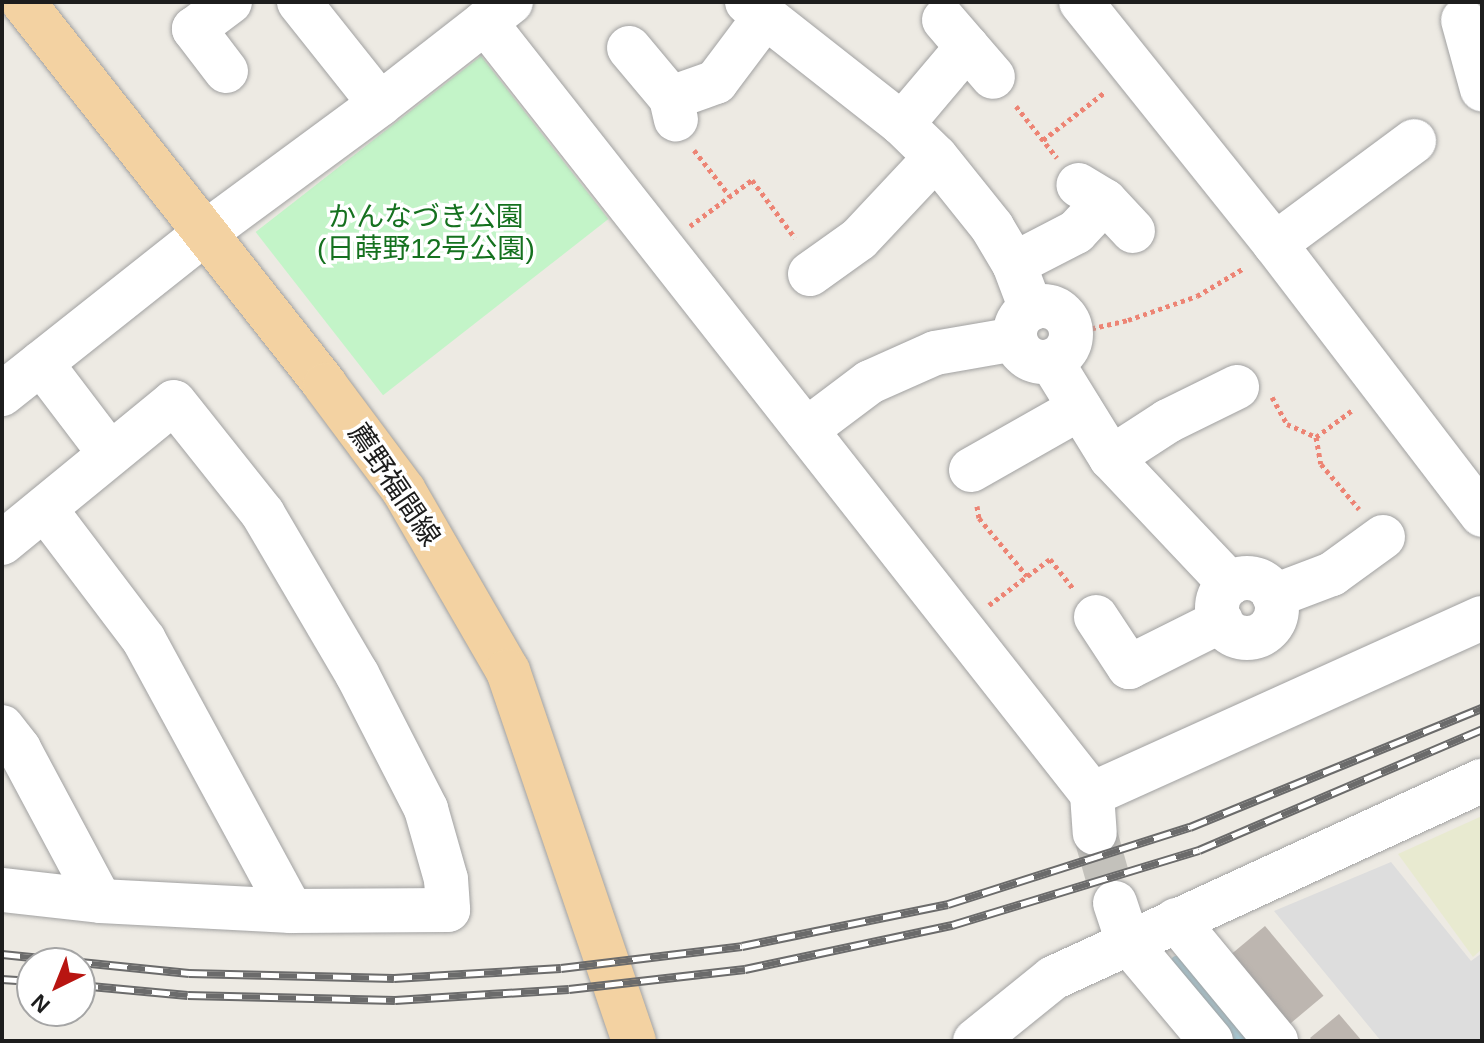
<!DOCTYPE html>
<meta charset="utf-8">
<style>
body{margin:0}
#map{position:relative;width:1484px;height:1043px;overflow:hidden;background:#edeae3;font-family:Arial,"Noto Sans JP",sans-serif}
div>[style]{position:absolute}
.farmland>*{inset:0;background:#e8ead0}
.park>*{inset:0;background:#c3f4c8;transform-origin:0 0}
.parking>*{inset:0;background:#ddd}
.stream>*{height:10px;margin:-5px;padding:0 5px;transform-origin:5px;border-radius:5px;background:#a7cbd7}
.building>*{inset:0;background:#bdb6b0;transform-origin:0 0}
.minor-tunnel>*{height:44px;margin-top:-22px;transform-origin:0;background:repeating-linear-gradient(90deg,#c3c1bb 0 44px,transparent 0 66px)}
.path>*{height:5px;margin-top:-2.5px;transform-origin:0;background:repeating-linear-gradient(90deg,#ed8474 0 4px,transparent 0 8px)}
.roads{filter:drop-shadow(0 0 2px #a1a1a1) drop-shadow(0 0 2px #a1a1a1)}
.minor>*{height:44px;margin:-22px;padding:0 22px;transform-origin:22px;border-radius:22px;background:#fff}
.minor>.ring{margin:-22px;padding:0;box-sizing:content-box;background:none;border:44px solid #fff;border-radius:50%}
.major>*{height:44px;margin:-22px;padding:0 22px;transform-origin:22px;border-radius:22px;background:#f3d2a2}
.rail>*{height:9px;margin-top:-4.5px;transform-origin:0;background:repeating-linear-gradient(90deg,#fff 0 18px,#6b6b6b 0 36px);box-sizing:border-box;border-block:2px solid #6b6b6b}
span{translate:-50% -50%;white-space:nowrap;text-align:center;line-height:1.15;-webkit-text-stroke:7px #fff;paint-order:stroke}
.park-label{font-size:28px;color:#15711f}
.street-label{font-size:28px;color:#1d1d1d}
.frame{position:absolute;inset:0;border:4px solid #1d1d1d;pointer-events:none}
.north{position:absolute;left:16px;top:947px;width:80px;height:80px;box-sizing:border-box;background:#fff;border:2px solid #a5a5a5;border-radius:50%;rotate:223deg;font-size:22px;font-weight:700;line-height:32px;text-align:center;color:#1d1d1d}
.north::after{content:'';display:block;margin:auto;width:28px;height:36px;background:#b81511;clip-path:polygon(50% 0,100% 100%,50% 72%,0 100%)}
</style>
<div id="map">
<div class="farmland">
<div style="clip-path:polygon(1482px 816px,1482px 949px,1473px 957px,1398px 854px)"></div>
</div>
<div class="park">
<div style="left:481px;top:56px;width:207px;height:286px;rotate:52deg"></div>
</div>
<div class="parking">
<div style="clip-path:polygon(1391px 862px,1471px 961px,1482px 953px,1480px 1041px,1381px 1041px,1274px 911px)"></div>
</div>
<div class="stream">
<div style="left:1176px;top:961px;width:104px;rotate:50.5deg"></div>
</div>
<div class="building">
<div style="left:1265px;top:926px;width:91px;height:48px;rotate:50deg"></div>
<div style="clip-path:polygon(1339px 1014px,1362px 1041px,1313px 1041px,1310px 1038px)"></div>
</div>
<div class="minor-tunnel">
<div style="left:1095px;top:833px;width:73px;rotate:74.1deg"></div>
</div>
<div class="path">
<div style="left:1016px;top:106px;width:66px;rotate:51.7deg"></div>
<div style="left:1043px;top:140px;width:78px;rotate:-37.7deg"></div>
<div style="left:694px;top:150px;width:58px;rotate:52deg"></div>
<div style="left:690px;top:226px;width:77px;rotate:-36.6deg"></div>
<div style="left:752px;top:180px;width:72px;rotate:53.4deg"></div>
<div style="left:1076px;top:332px;width:53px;rotate:-13deg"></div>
<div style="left:1128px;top:320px;width:73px;rotate:-19.2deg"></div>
<div style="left:1197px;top:296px;width:55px;rotate:-30.8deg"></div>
<div style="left:1272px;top:397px;width:31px;rotate:61deg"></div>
<div style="left:1287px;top:424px;width:32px;rotate:24deg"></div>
<div style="left:1316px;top:437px;width:27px;rotate:80deg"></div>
<div style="left:1321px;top:464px;width:59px;rotate:49.8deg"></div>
<div style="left:1316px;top:437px;width:47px;rotate:-36.4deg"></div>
<div style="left:977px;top:506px;width:12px;rotate:81deg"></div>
<div style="left:979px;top:518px;width:75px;rotate:50.4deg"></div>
<div style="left:989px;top:605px;width:76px;rotate:-37deg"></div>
<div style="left:1050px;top:559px;width:37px;rotate:52deg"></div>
</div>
<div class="roads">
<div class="minor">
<div style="left:299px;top:2px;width:130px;rotate:51.5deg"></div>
<div style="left:747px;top:2px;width:197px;rotate:38.2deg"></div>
<div style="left:902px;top:124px;width:47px;rotate:44.1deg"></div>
<div style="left:936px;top:157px;width:90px;rotate:51.3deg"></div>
<div style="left:992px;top:227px;width:43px;rotate:59.3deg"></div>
<div style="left:1014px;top:264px;width:48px;rotate:69.3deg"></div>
<div style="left:1081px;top:2px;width:310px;rotate:51.3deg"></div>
<div style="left:1275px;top:244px;width:341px;rotate:52.6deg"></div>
<div style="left:944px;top:20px;width:75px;rotate:49.3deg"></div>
<div style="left:1463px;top:20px;width:72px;rotate:74.6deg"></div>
<div style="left:485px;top:22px;width:982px;rotate:51.82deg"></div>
<div style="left:1092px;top:794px;width:39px;rotate:86deg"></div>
<div style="left:629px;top:48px;width:65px;rotate:50deg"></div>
<div style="left:671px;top:98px;width:22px;rotate:77deg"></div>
<div style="left:226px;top:71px;width:53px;rotate:-127.3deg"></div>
<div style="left:194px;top:29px;width:45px;rotate:-36.9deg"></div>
<div style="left:671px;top:98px;width:48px;rotate:-19.6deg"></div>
<div style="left:716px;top:82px;width:80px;rotate:-53.1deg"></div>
<div style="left:902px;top:124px;width:101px;rotate:-49.8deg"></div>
<div style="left:1105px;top:201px;width:41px;rotate:47deg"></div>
<div style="left:1275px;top:244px;width:173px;rotate:-36.5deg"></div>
<div style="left:1014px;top:264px;width:70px;rotate:-27.3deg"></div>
<div style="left:1076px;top:232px;width:42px;rotate:-46.9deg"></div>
<div style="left:1105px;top:201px;width:31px;rotate:-149deg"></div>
<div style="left:810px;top:274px;width:60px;rotate:-35.5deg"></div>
<div style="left:859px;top:239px;width:112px;rotate:-46.8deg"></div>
<div class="ring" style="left:1015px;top:306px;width:12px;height:12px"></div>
<div style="left:1051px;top:361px;width:114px;rotate:58.3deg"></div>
<div style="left:1111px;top:458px;width:173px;rotate:46.6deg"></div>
<div style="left:41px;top:363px;width:114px;rotate:52.8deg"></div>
<div style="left:2px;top:394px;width:259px;rotate:-38.4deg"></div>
<div style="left:205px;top:233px;width:217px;rotate:-36.4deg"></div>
<div style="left:380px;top:104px;width:166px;rotate:-37.9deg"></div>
<div style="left:806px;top:430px;width:80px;rotate:-36.9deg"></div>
<div style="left:870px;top:382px;width:71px;rotate:-24deg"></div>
<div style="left:935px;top:353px;width:81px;rotate:-9.9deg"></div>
<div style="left:1111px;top:458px;width:68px;rotate:-33deg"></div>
<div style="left:1168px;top:421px;width:77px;rotate:-26.2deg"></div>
<div style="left:971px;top:470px;width:125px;rotate:-29.6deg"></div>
<div style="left:45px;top:509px;width:164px;rotate:52.9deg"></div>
<div style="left:144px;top:640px;width:308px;rotate:61.5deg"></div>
<div style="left:2px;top:543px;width:222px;rotate:-39.3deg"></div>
<div style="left:174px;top:402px;width:143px;rotate:51.5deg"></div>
<div style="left:263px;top:514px;width:186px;rotate:59.6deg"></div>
<div style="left:357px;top:674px;width:152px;rotate:62.9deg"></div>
<div style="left:426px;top:809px;width:73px;rotate:74.1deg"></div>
<div style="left:446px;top:879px;width:31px;rotate:86deg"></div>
<div style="left:448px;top:910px;width:157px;rotate:179.6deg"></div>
<div style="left:291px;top:911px;width:191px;rotate:-177deg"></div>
<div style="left:100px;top:901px;width:99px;rotate:-173.6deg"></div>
<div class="ring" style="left:1217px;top:578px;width:16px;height:16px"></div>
<div style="left:1274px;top:596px;width:62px;rotate:-20.8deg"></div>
<div style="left:1332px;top:574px;width:63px;rotate:-36deg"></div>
<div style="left:1096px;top:617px;width:60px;rotate:56.6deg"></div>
<div style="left:1129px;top:667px;width:103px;rotate:-26.6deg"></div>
<div style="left:2px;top:727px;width:28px;rotate:52deg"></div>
<div style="left:19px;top:749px;width:172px;rotate:61.9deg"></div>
<div style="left:1092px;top:794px;width:428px;rotate:-24.3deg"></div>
<div style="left:1115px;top:903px;width:41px;rotate:71.6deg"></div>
<div style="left:1128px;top:942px;width:129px;rotate:50deg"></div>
<div style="left:1176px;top:920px;width:157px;rotate:50.4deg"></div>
<div style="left:975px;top:1041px;width:100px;rotate:-38.9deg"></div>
<div style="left:1053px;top:978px;width:472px;rotate:-24.7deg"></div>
</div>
<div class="major">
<div style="left:23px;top:2px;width:488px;rotate:51.7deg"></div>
<div style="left:325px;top:385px;width:132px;rotate:53.3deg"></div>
<div style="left:404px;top:491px;width:208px;rotate:60deg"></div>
<div style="left:508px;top:671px;width:391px;rotate:71.2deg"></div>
</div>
</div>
<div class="rail">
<div style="left:2px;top:954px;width:188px;rotate:5.8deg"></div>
<div style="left:189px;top:973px;width:205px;rotate:1.4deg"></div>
<div style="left:394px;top:978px;width:167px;rotate:-3.4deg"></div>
<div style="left:561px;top:968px;width:182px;rotate:-6.9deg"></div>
<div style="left:742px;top:946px;width:210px;rotate:-11.5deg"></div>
<div style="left:948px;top:904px;width:254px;rotate:-17.7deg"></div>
<div style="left:1190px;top:827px;width:315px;rotate:-22.2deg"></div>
<div style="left:2px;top:979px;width:30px;rotate:4deg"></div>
<div style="left:80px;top:985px;width:108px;rotate:5.3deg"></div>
<div style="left:188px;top:995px;width:207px;rotate:1.4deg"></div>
<div style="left:395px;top:1000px;width:174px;rotate:-3.6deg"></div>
<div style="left:569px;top:989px;width:177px;rotate:-6.5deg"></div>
<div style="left:745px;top:969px;width:212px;rotate:-12deg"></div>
<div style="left:952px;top:925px;width:258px;rotate:-16.9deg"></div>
<div style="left:1199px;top:850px;width:308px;rotate:-23.1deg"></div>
</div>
<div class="park-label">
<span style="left:426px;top:233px">かんなづき公園<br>(日蒔野12号公園)</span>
</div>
<div class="street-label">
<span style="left:394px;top:485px;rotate:56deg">薦野福間線</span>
</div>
<div class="frame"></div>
<div class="north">N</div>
</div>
